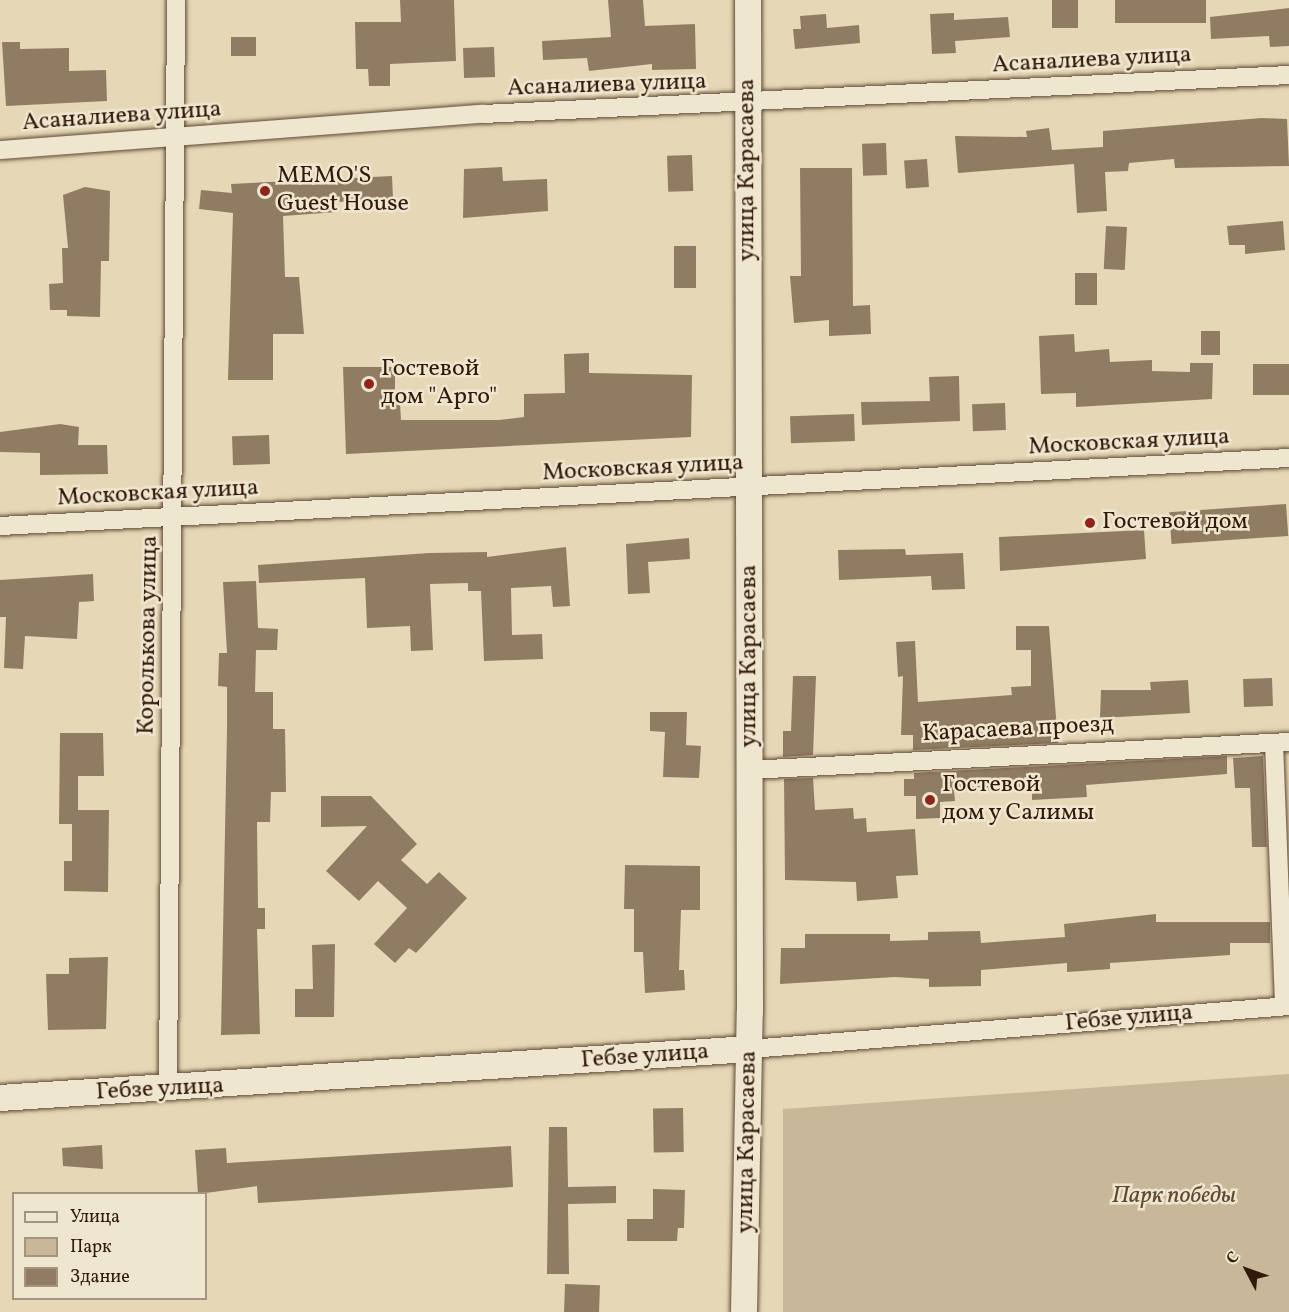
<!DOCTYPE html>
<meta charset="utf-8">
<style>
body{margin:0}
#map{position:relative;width:1289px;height:1312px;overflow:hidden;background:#e6d8b6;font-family:Vollkorn,serif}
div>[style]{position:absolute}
.green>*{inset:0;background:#c8b899}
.building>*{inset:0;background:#907c63;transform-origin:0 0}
.roads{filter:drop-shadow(0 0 2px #604935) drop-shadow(0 0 2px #604935)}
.street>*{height:18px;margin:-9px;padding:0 9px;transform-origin:9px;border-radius:9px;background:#efe6d0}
.secondary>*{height:26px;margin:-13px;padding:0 13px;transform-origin:13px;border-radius:13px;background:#efe6d0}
.dots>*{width:16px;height:16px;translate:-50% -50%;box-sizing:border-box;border:3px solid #efe6d0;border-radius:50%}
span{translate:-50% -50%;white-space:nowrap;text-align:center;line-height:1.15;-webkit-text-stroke:5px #efe6d0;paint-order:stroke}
.street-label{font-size:24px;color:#33190a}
.poi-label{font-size:24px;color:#33190a}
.left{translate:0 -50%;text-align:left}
.park-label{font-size:24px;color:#604935;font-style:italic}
.legend{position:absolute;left:12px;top:1192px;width:195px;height:108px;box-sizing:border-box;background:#efe6d0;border:2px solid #a49481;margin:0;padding:8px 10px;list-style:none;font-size:18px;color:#33190a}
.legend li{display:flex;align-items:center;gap:12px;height:30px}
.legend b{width:30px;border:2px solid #a49481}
.north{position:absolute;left:1217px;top:1240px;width:60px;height:60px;-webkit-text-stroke:4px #efe6d0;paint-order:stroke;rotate:311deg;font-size:16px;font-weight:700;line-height:24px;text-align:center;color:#33190a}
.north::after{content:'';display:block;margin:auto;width:21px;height:27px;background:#33190a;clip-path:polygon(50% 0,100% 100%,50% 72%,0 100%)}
</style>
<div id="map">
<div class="green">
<div style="clip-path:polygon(1289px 1074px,1289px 1312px,783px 1312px,783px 1109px)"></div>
</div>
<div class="building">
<div style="clip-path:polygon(400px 0,454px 0,456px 61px,390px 64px,390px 86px,369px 86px,368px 69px,356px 69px,355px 22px,401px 22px)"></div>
<div style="clip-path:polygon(608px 0,643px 0,645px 26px,695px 24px,696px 69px,652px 70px,652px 64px,589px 71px,587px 58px,543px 60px,542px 41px,611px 37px)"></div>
<div style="left:1052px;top:0;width:26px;height:28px"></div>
<div style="left:1115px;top:0;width:91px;height:23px"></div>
<div style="clip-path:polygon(1289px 8px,1289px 46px,1270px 47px,1269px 36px,1211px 39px,1210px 17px)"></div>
<div style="clip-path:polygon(954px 13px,954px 20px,1008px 17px,1010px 37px,955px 41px,956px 53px,932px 54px,930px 14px)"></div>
<div style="clip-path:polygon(826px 14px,827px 28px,859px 25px,860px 43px,795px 49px,793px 29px,801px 29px,800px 16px)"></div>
<div style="left:231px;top:37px;width:25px;height:19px"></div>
<div style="clip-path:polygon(2px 42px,20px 42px,20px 49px,69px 48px,69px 71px,106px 70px,107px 101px,6px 106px)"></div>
<div style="left:494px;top:47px;width:30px;height:31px;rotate:88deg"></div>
<div style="clip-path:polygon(1262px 118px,1287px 119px,1289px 166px,1175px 168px,1174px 159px,1129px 163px,1128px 171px,1105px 172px,1107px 211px,1077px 213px,1074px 164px,958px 173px,955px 136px,1027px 137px,1026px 131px,1049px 128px,1052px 150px,1103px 147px,1103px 131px)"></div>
<div style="left:886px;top:143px;width:32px;height:24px;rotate:88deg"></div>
<div style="left:692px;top:155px;width:36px;height:25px;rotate:88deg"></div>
<div style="left:927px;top:159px;width:28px;height:23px;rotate:86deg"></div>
<div style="clip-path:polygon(502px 167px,503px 181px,547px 179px,548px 211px,463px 218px,464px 169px)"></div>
<div style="clip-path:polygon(800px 168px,852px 168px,853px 306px,870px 305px,871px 334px,829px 336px,829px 320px,794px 323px,790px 276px,801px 276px)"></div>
<div style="clip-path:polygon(392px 176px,393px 199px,336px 202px,337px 212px,283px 216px,285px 277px,299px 277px,304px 334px,273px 334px,273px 380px,228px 380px,233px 213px,199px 209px,201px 190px,232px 193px,231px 184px)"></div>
<div style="clip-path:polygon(85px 187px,110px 191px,109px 261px,101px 261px,100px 317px,67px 316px,67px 310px,50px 310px,49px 284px,63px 283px,62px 248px,68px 248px,63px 195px)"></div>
<div style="clip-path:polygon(1283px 221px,1285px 250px,1245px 254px,1245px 245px,1229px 245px,1227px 226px)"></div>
<div style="left:1106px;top:226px;width:21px;height:43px;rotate:3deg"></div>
<div style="left:674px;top:246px;width:22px;height:42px"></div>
<div style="left:1075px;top:273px;width:22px;height:32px"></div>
<div style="left:1220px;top:331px;width:24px;height:19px;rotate:90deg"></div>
<div style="clip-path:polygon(1074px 334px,1075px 352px,1109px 349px,1110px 362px,1152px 360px,1152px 371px,1190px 372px,1190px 363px,1213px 363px,1212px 399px,1076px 407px,1076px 393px,1041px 394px,1039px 336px)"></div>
<div style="clip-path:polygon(589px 353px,589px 373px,692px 375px,691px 437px,346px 454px,343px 367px,395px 367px,395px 404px,400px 404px,401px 420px,499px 420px,524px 417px,524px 394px,565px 393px,564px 354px)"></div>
<div style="left:1289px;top:364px;width:31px;height:36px;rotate:90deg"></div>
<div style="clip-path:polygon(959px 376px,960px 421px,862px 425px,861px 402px,930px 401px,929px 377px)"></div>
<div style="left:1005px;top:403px;width:27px;height:33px;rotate:88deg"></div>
<div style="left:854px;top:414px;width:27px;height:64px;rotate:88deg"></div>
<div style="clip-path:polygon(60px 424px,79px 427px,78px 445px,107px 445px,108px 474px,40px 475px,40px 453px,0 452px,0 432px)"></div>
<div style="left:269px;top:435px;width:29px;height:37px;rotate:88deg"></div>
<div style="left:1286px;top:504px;width:32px;height:117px;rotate:86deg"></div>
<div style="clip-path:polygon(1144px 530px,1146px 559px,1000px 571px,999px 537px)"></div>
<div style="clip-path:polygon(689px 538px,690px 559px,648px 562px,650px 593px,628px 594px,626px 544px)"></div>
<div style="clip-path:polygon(566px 547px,570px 606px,553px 607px,551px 586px,511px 588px,512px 635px,542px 634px,543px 659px,484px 661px,481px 591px,468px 591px,468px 583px,430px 584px,433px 650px,411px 651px,410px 626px,367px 628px,365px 578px,259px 583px,258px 565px,429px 553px,487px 552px,487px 557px)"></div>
<div style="clip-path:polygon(905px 549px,906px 555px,963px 553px,965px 589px,932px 590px,931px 576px,839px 580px,838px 550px)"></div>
<div style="clip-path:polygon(93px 574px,94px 601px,79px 602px,77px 639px,25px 636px,23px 669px,4px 668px,6px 617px,0 617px,0 580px)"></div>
<div style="clip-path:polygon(256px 581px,258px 628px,278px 629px,277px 650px,256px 650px,255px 692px,273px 692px,273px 729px,285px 729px,286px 792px,271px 792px,270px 822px,257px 822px,258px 908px,265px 908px,265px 929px,257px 929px,260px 1034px,221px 1035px,227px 729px,227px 687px,218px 686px,219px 653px,227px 653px,223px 582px)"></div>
<div style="clip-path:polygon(1016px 626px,1049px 626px,1058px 743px,913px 750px,913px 735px,901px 735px,903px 676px,898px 677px,896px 642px,915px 641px,918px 702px,1012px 695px,1011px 687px,1031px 686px,1031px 650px,1016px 650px)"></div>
<div style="clip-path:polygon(793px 676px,816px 676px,813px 755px,783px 757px,783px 731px,791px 731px)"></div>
<div style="left:1272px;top:678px;width:28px;height:29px;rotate:88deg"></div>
<div style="clip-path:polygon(1188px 680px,1190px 713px,1100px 718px,1101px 690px,1151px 690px,1150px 682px)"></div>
<div style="clip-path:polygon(650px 712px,687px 712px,686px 745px,701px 746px,699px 778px,663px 777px,665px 732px,650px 731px)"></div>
<div style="clip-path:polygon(60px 733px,103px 733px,104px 776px,78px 776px,78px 810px,109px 810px,108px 892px,64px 891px,64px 861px,72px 861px,72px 824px,59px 824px)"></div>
<div style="clip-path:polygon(1227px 756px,1227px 774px,1086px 785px,1087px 797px,1032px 800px,1032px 789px,954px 791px,955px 801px,940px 802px,940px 818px,916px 819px,916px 796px,904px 796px,904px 779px,914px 779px,914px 773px)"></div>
<div style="clip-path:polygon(1263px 756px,1267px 847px,1252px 847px,1250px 788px,1235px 788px,1233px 758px)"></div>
<div style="clip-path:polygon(813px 778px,815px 810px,853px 808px,854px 819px,866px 818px,867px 832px,915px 829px,918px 875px,896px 876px,898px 898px,857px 901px,856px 882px,785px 880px,784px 779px)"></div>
<div style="clip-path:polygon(321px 796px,371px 796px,417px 844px,401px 860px,427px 884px,439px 872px,467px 898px,416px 953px,409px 948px,395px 963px,374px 944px,407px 908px,378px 881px,359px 901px,326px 871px,367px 826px,321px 827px)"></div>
<div style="clip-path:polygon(625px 865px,700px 866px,700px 910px,681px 910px,679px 970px,684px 970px,685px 990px,645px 993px,643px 952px,634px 952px,634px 909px,624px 909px)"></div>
<div style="clip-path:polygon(1156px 914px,1156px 922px,1270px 922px,1270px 943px,1230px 943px,1230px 955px,1110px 963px,1110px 969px,1067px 972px,1067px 963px,981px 970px,981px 986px,929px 987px,929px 979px,895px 977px,780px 984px,781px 948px,805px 948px,805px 934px,890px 934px,890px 941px,928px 940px,928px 932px,980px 931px,981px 943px,1065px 937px,1064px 924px)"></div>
<div style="clip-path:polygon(335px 944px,334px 1017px,295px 1017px,295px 989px,313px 989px,312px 945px)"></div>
<div style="clip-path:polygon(108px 957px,106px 1029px,48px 1030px,46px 974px,69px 974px,69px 958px)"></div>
<div style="left:683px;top:1108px;width:44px;height:30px;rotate:89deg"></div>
<div style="clip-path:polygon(549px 1127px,567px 1127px,568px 1187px,616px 1186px,616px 1203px,568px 1204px,569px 1274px,547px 1274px)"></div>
<div style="clip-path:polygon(102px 1145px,103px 1169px,63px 1166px,62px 1148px)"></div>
<div style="clip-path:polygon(511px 1146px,513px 1187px,258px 1203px,257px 1186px,198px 1194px,195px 1150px,226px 1148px,227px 1163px)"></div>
<div style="clip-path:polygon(653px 1189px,685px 1190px,684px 1228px,678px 1228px,677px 1241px,627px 1241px,627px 1219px,653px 1219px)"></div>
<div style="left:565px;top:1284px;width:35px;height:28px;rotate:2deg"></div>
</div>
<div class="roads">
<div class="street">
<div style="left:0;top:150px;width:484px;rotate:-4.3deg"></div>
<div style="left:483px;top:114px;width:807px;rotate:-2.77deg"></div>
<div style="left:0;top:526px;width:1291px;rotate:-3.02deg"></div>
<div style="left:1274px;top:743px;width:263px;rotate:87.8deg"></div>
<div style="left:749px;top:770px;width:541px;rotate:-2.97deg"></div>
<div style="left:750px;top:1049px;width:541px;rotate:-4.56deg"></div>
<div style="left:168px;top:1091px;width:1091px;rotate:-89.58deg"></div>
</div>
<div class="secondary">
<div style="left:0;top:1098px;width:752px;rotate:-3.74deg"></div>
<div style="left:744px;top:1312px;width:300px;rotate:-88.9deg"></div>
<div style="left:750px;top:1012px;width:1012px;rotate:-90.11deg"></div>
</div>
</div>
<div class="dots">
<div style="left:265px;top:191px;background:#8f2418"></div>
<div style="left:369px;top:384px;background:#8f2418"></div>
<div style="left:1090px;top:523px;background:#8f2418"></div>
<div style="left:930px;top:800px;background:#8f2418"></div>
</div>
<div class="street-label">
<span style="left:1092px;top:61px;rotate:-3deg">Асаналиева улица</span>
<span style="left:607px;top:86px;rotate:-2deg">Асаналиева улица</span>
<span style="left:122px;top:117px;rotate:-4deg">Асаналиева улица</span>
<span style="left:748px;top:170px;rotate:-90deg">улица Карасаева</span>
<span style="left:1129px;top:443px;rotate:-3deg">Московская улица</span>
<span style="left:643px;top:469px;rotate:-3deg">Московская улица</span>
<span style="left:158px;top:494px;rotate:-3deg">Московская улица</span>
<span style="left:149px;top:635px;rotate:-89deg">Королькова улица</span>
<span style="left:750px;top:656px;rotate:-90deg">улица Карасаева</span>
<span style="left:1018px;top:730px;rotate:-3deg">Карасаева проезд</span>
<span style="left:1129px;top:1019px;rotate:-5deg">Гебзе улица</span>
<span style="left:645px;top:1057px;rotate:-4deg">Гебзе улица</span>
<span style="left:160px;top:1090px;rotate:-3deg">Гебзе улица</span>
<span style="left:748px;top:1142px;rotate:-89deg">улица Карасаева</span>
</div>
<div class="poi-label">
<span class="left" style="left:277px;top:191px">MEMO'S<br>Guest House</span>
<span class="left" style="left:381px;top:384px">Гостевой<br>дом "Арго"</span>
<span class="left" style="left:1102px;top:523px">Гостевой дом</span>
<span class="left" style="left:942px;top:800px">Гостевой<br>дом у Салимы</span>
</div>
<div class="park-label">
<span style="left:1174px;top:1197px">Парк победы</span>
</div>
<ul class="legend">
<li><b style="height:8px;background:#efe6d0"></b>Улица</li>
<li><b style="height:16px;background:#c8b899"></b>Парк</li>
<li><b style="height:16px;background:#907c63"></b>Здание</li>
</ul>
<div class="north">С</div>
</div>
